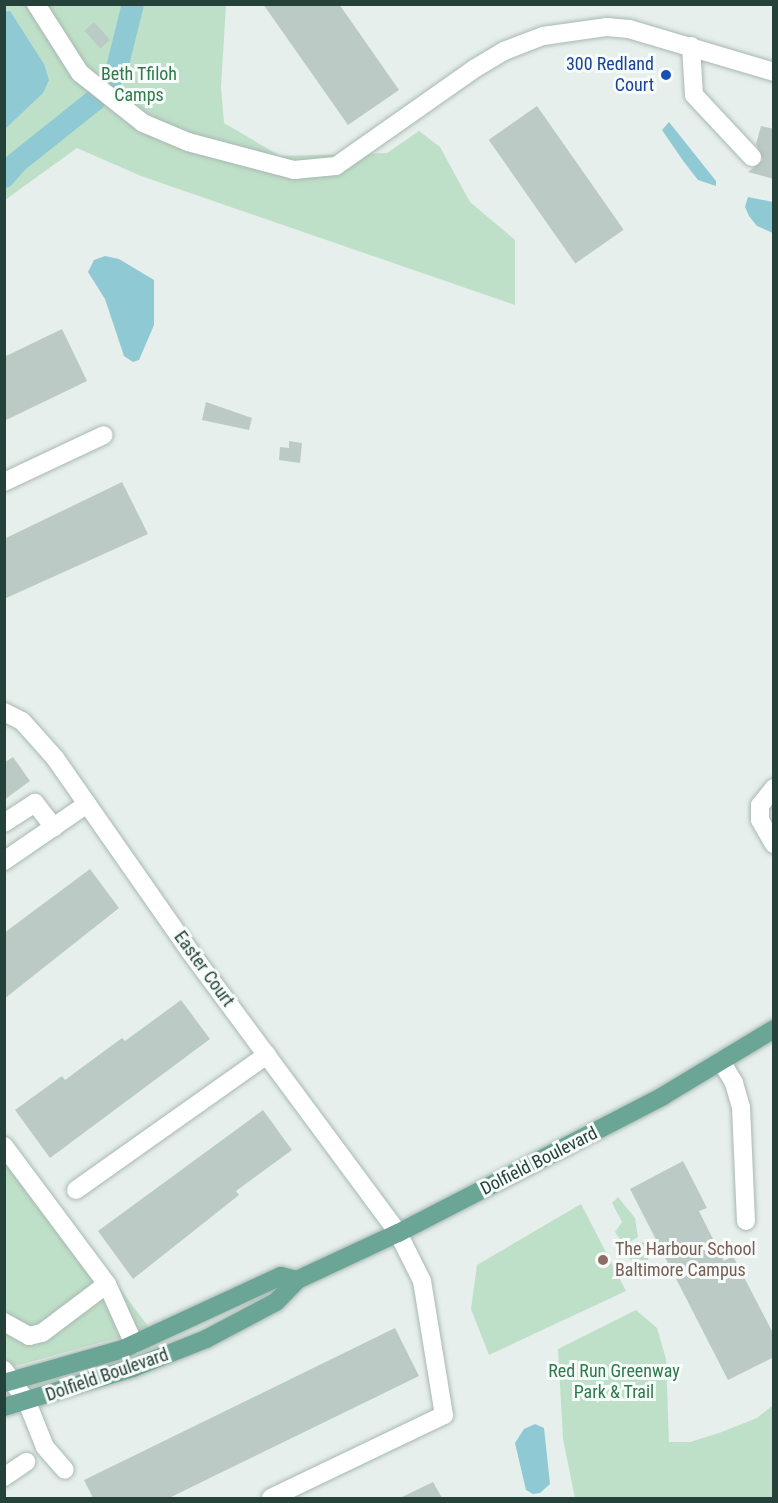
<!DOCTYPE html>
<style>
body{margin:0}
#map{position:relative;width:778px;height:1503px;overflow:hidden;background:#e6efeb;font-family:"Roboto Condensed",sans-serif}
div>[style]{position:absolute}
.green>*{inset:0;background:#bfe0c8}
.round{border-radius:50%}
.water>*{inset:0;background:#8ec9d4}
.river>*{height:22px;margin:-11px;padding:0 11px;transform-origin:11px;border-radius:11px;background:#8ec9d4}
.building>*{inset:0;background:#bbcac4;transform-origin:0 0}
.roads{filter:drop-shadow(0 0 2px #a8b8b2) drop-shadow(0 0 2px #a8b8b2)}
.minor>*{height:18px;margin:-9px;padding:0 9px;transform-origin:9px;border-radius:9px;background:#fff}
.major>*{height:18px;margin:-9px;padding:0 9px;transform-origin:9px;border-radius:9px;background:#6aa596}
.dots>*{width:16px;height:16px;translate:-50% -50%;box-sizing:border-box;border:3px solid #f7fbf9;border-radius:50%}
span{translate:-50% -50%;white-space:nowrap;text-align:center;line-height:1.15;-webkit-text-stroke:6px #f7fbf9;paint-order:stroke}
.transit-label{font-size:18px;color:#164399}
.right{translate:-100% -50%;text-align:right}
.park-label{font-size:18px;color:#2d7a4b}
.street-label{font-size:18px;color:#24423a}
.education-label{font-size:18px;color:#785e54}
.left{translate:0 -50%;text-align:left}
.frame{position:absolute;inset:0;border:6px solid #24423a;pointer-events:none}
</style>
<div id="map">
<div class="green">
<div style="clip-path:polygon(5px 5px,226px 5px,221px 87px,224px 123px,280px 156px,387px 153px,419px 131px,440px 147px,470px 202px,515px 240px,515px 305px,141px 176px,77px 148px,5px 200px)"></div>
<div style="clip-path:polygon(4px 1133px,150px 1329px,5px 1369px)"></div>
<div style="clip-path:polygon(618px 1197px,635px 1218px,638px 1237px,630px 1242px,620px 1239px,615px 1232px,622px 1222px,612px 1203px)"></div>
<div style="clip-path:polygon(581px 1204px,626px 1291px,489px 1355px,471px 1309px,477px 1265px)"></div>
<div class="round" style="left:628px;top:1242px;width:22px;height:22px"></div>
<div style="clip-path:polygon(636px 1310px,657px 1328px,666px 1359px,669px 1442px,690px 1442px,719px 1433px,757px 1418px,773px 1405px,773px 1498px,575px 1498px,563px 1439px,558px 1349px)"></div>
</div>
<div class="water">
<div style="clip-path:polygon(10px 11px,44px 64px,49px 80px,43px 93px,5px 129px,4px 12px)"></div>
<div style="clip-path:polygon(669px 122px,716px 181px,716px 186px,698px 180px,684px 162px,662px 130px)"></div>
<div style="clip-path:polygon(748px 197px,773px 202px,773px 233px,757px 226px,749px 216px,745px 207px)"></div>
<div style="clip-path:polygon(105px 256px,119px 259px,154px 280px,154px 325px,139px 360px,133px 362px,124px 356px,105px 299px,88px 272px,94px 260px)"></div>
<div style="clip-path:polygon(535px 1424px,544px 1428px,550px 1484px,540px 1493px,533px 1494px,526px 1490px,515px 1443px,524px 1429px)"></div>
</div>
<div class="river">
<div style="left:4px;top:177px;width:18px;rotate:-49deg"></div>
<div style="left:16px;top:163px;width:101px;rotate:-38.6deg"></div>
<div style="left:95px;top:100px;width:22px;rotate:-51deg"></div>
<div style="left:109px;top:83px;width:17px;rotate:-62deg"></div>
<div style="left:117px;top:68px;width:66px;rotate:-76deg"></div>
</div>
<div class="building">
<div style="clip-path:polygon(263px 4px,339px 4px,399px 90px,348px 125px)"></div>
<div style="left:94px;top:22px;width:24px;height:13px;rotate:48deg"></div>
<div style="left:537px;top:106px;width:151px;height:59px;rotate:55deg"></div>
<div style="clip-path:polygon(761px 126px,774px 129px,774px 179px,748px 172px,763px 160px,756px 144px)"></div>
<div style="clip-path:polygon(62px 329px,87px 381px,4px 421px,4px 357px)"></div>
<div style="clip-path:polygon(206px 402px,252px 418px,249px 430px,202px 420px)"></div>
<div style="clip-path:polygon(289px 441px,302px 443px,300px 463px,279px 460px,280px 447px,289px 448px)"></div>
<div style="clip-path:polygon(122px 482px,148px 534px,4px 599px,4px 539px)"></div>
<div style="clip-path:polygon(13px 757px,30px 781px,4px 800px,4px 763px)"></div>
<div style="clip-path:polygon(90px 869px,119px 908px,4px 999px,4px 933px)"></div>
<div style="clip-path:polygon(181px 1000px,210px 1039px,50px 1158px,15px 1110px,62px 1076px,65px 1080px,122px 1038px,125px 1041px)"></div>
<div style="clip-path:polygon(263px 1110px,292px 1150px,236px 1191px,239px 1195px,133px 1279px,98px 1231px)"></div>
<div style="clip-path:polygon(683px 1161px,707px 1208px,699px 1211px,724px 1261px,733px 1256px,774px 1335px,774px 1357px,728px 1380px,630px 1189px)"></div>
<div style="clip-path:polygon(395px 1328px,419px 1376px,169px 1498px,93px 1498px,84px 1480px)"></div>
<div style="clip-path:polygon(433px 1482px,442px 1498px,400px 1498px)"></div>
</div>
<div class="roads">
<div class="minor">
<div style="left:36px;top:4px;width:82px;rotate:57.5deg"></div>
<div style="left:80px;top:73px;width:80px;rotate:38.4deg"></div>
<div style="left:143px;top:123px;width:49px;rotate:22.9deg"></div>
<div style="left:188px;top:142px;width:110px;rotate:14.8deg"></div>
<div style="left:294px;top:170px;width:42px;rotate:-5.4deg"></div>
<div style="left:336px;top:166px;width:169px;rotate:-35.1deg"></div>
<div style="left:474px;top:69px;width:35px;rotate:-31deg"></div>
<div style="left:504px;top:51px;width:42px;rotate:-21deg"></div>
<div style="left:543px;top:36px;width:65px;rotate:-8deg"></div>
<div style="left:607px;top:27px;width:22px;rotate:5deg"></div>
<div style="left:629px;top:29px;width:151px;rotate:16.5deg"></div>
<div style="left:691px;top:46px;width:49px;rotate:86.5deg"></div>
<div style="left:694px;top:95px;width:85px;rotate:46.9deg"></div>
<div style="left:4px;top:482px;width:110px;rotate:-25.2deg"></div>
<div style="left:4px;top:712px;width:20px;rotate:27deg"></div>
<div style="left:22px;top:721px;width:50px;rotate:48.3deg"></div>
<div style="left:55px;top:758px;width:238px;rotate:55.1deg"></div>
<div style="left:191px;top:953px;width:348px;rotate:53.5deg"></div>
<div style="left:398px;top:1233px;width:54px;rotate:63.4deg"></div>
<div style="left:422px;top:1281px;width:136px;rotate:80.7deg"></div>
<div style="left:444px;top:1415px;width:192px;rotate:154.4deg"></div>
<div style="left:774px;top:788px;width:22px;rotate:129deg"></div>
<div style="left:760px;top:805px;width:15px;rotate:90deg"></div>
<div style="left:760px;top:820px;width:28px;rotate:60deg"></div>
<div style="left:4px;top:823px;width:37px;rotate:-33deg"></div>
<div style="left:35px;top:803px;width:31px;rotate:52deg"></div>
<div style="left:4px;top:861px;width:101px;rotate:-34.5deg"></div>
<div style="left:721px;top:1061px;width:26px;rotate:59deg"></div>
<div style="left:734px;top:1083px;width:25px;rotate:74deg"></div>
<div style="left:741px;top:1107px;width:114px;rotate:87.5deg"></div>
<div style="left:4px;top:1146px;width:172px;rotate:53.3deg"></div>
<div style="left:107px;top:1284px;width:66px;rotate:65.8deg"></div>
<div style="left:76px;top:1190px;width:234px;rotate:-35.3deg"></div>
<div style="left:4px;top:1322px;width:29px;rotate:29deg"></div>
<div style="left:29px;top:1336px;width:13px;rotate:-13deg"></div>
<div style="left:42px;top:1333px;width:81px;rotate:-37deg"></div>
<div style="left:4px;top:1370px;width:39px;rotate:54deg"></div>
<div style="left:27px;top:1402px;width:48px;rotate:68.2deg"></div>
<div style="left:45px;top:1447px;width:30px;rotate:49deg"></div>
<div style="left:4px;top:1477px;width:27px;rotate:-34deg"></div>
</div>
<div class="major">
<div style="left:4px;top:1383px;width:124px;rotate:-15.9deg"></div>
<div style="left:123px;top:1349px;width:174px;rotate:-24.8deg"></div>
<div style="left:281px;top:1276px;width:16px;rotate:14deg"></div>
<div style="left:4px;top:1407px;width:135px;rotate:-16.8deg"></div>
<div style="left:133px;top:1368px;width:79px;rotate:-21.7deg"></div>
<div style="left:206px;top:1339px;width:79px;rotate:-27.9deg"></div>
<div style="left:276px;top:1302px;width:30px;rotate:-46deg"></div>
<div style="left:297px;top:1280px;width:111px;rotate:-25deg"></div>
<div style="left:398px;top:1233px;width:298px;rotate:-27.3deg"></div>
<div style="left:663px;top:1096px;width:130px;rotate:-31.1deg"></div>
</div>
</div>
<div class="dots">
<div style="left:666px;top:75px;background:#1a4fb4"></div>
<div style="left:603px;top:1260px;background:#8d6e63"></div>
</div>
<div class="transit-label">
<span class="right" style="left:654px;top:75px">300 Redland<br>Court</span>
</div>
<div class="park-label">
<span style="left:139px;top:85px">Beth Tfiloh<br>Camps</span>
<span style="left:614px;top:1382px">Red Run Greenway<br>Park &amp; Trail</span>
</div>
<div class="street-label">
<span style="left:204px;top:969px;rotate:54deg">Easter Court</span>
<span style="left:539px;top:1161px;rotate:-27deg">Dolfield Boulevard</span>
<span style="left:107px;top:1375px;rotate:-19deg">Dolfield Boulevard</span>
</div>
<div class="education-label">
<span class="left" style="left:615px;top:1260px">The Harbour School<br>Baltimore Campus</span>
</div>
<div class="frame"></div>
</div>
